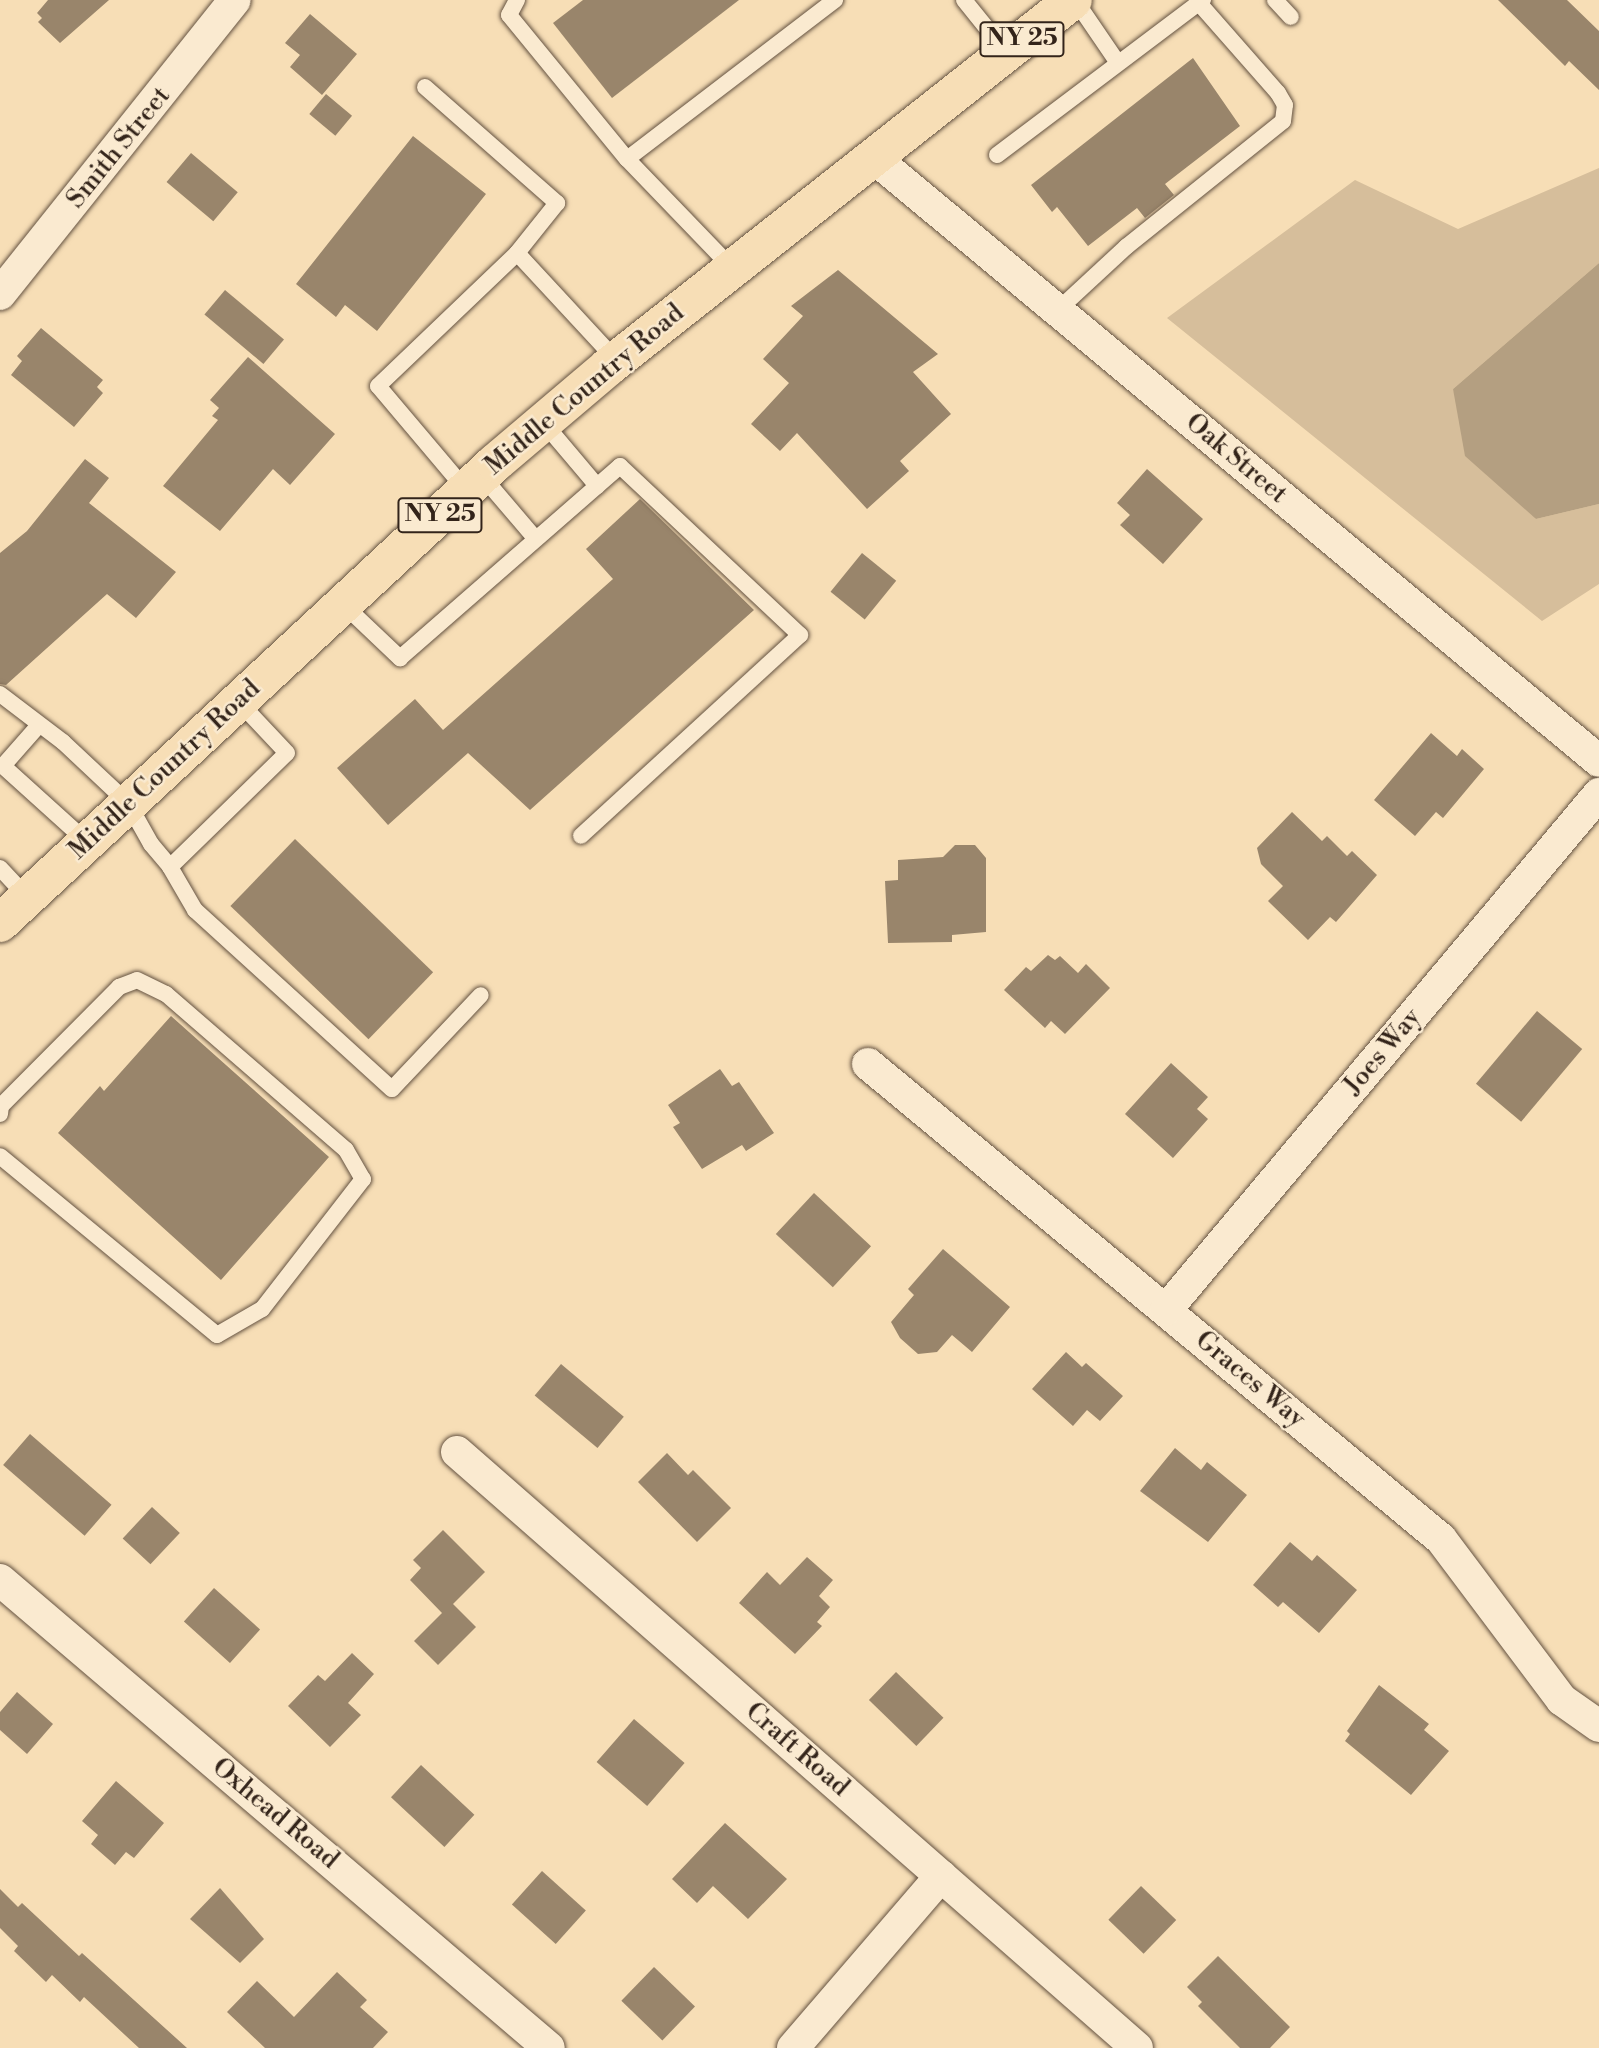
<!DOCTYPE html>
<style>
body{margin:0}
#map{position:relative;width:1599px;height:2048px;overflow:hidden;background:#f7deb6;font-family:"Libre Bodoni",serif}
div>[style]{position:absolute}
.green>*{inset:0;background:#d6be9b}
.water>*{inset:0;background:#b49f81}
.building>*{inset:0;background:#99856b;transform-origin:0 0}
.roads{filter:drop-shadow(0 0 2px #645241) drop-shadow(0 0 2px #645241)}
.service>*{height:16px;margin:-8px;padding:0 8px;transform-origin:8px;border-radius:8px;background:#faead0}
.minor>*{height:32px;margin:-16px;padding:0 16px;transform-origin:16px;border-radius:16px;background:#faead0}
.primary>*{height:38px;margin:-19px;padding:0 19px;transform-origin:19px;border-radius:19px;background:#f7deb6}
span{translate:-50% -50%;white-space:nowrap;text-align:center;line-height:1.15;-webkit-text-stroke:5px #faead0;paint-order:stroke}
.shield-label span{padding:2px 5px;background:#faead0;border:2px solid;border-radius:5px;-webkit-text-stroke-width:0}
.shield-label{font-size:24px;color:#33241a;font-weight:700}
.street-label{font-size:26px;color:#33241a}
</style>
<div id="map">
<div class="green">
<div style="clip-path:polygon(1599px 168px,1599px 263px,1453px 389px,1536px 519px,1599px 504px,1599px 584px,1542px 621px,1167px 318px,1355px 180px,1458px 229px)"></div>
</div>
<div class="water">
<div style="clip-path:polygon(1599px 263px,1599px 504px,1536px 519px,1465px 456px,1453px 389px)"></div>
</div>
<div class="building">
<div style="clip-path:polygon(48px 0,109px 0,60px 43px,38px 22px,42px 18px,37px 13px)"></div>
<div style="clip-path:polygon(583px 0,739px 0,612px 98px,553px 23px)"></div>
<div style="clip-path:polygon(1498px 0,1567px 0,1599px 31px,1599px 90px,1569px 61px,1565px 66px)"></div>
<div style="clip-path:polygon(310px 14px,357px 54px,322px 95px,290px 67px,300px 55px,285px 43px)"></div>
<div style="clip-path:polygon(1193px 58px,1240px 126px,1165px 184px,1174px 195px,1145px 218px,1137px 208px,1088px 246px,1057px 207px,1052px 212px,1031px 185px)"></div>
<div style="left:326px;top:94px;width:34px;height:26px;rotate:40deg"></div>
<div style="clip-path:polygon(413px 136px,486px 194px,377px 331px,345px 305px,336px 317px,296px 284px)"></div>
<div style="left:191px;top:153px;width:61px;height:38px;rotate:40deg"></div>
<div style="clip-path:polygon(838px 270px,938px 354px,913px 372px,951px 414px,900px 461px,909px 471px,867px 509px,797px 433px,780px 451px,751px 424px,789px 383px,763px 359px,803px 316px,791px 306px)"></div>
<div style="left:225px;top:290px;width:77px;height:32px;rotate:40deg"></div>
<div style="clip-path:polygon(41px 328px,103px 380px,97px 387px,103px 393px,74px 427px,11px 375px,22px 361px,17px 356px)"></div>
<div style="clip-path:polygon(248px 357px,335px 434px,290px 485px,273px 469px,220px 531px,163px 486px,218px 420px,212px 416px,219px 408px,210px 400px)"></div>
<div style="clip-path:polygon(85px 459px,109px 478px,89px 503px,176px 572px,136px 618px,107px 594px,6px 685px,0 684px,0 553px,27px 531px)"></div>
<div style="clip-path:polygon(1147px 469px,1203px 519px,1163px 564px,1120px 525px,1130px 515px,1117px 503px)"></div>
<div style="clip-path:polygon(640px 499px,754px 610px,530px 810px,468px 753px,388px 825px,337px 768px,415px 699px,443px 730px,613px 579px,586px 549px)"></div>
<div style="left:862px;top:553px;width:44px;height:50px;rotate:39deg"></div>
<div style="clip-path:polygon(1431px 733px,1457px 756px,1462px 749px,1484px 769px,1443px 818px,1436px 812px,1415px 836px,1374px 800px)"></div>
<div style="clip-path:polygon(1292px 812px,1322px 841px,1327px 836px,1347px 856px,1352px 851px,1377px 875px,1336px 922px,1330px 917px,1308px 940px,1268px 901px,1283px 886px,1261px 864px,1257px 848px)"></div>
<div style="left:295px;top:839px;width:192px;height:93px;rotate:44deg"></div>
<div style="clip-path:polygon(955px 845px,975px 845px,986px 858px,986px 932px,952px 935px,952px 942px,888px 943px,885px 881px,898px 880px,898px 860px,943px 857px)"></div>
<div style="clip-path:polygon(1048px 955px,1055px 960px,1060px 956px,1078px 973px,1086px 964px,1110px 988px,1065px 1034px,1051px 1021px,1045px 1028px,1004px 990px,1026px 967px,1031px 971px)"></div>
<div style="left:1537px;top:1011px;width:59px;height:95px;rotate:40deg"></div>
<div style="clip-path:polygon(171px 1016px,329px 1157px,221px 1280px,58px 1133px,100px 1086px,104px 1091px)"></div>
<div style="clip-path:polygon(1171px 1063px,1208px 1097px,1197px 1109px,1208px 1119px,1173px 1158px,1125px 1114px)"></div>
<div style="clip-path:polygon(720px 1069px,732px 1086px,739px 1082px,774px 1133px,746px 1151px,742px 1145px,702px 1169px,673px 1127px,680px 1123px,668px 1105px)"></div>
<div style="left:814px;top:1193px;width:78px;height:56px;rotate:43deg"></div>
<div style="clip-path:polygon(943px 1249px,1010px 1307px,972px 1352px,952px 1335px,937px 1352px,918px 1354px,900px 1338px,891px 1322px,914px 1295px,908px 1289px)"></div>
<div style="clip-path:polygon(1066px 1352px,1082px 1367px,1086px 1363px,1123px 1396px,1100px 1421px,1087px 1410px,1073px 1426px,1032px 1389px)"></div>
<div style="left:561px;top:1364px;width:82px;height:41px;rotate:40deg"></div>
<div style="left:30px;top:1434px;width:108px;height:41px;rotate:41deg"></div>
<div style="clip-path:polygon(1175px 1448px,1201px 1470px,1207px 1462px,1247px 1495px,1208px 1542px,1140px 1491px)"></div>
<div style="clip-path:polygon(667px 1453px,688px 1475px,693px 1470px,731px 1508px,697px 1542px,638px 1482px)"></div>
<div style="left:152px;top:1507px;width:38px;height:43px;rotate:43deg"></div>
<div style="clip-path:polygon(443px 1530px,485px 1572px,453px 1604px,476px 1627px,438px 1665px,414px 1641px,442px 1613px,410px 1580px,421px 1568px,413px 1560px)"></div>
<div style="clip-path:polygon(1290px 1542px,1312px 1561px,1317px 1555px,1357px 1590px,1319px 1633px,1283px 1602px,1278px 1607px,1253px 1585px)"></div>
<div style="clip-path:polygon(807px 1557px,833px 1580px,819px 1596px,830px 1607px,817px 1622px,822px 1626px,795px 1654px,739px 1603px,767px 1572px,780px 1585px)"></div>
<div style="left:214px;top:1588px;width:62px;height:45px;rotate:42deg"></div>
<div style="clip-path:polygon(352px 1653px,374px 1674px,348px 1703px,361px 1715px,330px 1747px,288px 1706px,318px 1675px,325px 1681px)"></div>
<div style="left:896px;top:1672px;width:66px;height:39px;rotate:44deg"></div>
<div style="clip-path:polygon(1379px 1685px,1429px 1724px,1424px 1730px,1449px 1751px,1411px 1795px,1345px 1741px,1350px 1734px,1347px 1731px)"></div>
<div style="clip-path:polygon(17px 1692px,53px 1724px,27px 1754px,0 1730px,0 1712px)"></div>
<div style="left:634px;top:1719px;width:67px;height:57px;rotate:41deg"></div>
<div style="left:421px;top:1765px;width:73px;height:44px;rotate:43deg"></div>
<div style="clip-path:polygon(116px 1781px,164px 1823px,134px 1858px,126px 1852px,115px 1865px,91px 1844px,98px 1835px,82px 1821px)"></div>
<div style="clip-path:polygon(725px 1823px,787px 1879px,748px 1919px,713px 1886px,697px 1903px,672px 1879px)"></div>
<div style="left:542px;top:1871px;width:59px;height:45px;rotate:42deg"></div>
<div style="left:1141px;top:1886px;width:49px;height:47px;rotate:44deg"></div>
<div style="clip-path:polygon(220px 1888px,264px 1939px,240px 1963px,190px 1919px)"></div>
<div style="clip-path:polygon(0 1889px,18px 1907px,22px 1903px,79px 1956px,82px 1953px,187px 2048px,139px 2048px,84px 1997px,80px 2002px,52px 1975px,46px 1982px,14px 1951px,18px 1946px,0 1928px)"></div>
<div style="clip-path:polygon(1218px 1956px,1290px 2027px,1270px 2048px,1240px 2048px,1198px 2006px,1202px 2002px,1187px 1987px)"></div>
<div style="left:654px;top:1967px;width:57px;height:47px;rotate:44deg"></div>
<div style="clip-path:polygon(337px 1972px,367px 2000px,360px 2007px,388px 2032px,373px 2048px,265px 2048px,227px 2012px,257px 1981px,294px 2017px)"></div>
</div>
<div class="roads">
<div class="service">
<div style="left:517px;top:0;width:17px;rotate:118deg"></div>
<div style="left:509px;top:15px;width:186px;rotate:50.7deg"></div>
<div style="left:964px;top:0;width:67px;rotate:51.1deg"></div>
<div style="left:1075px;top:0;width:76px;rotate:55.7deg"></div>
<div style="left:1275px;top:0;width:23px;rotate:47deg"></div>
<div style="left:425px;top:87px;width:176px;rotate:41.3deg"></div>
<div style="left:557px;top:203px;width:64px;rotate:128.7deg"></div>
<div style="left:997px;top:155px;width:258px;rotate:-37deg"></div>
<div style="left:732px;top:268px;width:151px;rotate:-133.9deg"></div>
<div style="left:627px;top:159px;width:262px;rotate:-37.4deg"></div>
<div style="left:1058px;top:310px;width:93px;rotate:-42.8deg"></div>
<div style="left:1126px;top:247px;width:201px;rotate:-38.7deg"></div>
<div style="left:1283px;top:121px;width:16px;rotate:-83deg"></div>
<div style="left:1285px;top:105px;width:14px;rotate:-120deg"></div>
<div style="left:1278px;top:93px;width:120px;rotate:-131.3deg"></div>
<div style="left:543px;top:422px;width:84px;rotate:49.8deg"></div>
<div style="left:482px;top:476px;width:82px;rotate:49.5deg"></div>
<div style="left:466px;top:490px;width:136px;rotate:-130.2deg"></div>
<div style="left:378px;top:386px;width:192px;rotate:-43.7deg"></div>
<div style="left:517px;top:253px;width:146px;rotate:47.2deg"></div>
<div style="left:343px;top:604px;width:79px;rotate:43.5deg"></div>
<div style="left:400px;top:658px;width:292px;rotate:-41.1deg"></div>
<div style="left:620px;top:466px;width:247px;rotate:43.2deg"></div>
<div style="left:800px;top:635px;width:297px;rotate:137.5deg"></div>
<div style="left:0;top:694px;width:79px;rotate:37.3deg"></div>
<div style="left:63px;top:742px;width:89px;rotate:43.2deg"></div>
<div style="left:128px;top:803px;width:47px;rotate:60.7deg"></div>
<div style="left:151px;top:844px;width:30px;rotate:50deg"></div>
<div style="left:170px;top:867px;width:163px;rotate:-44.3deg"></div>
<div style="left:287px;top:753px;width:71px;rotate:-133.3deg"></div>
<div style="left:39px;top:725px;width:55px;rotate:131.3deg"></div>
<div style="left:3px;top:766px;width:113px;rotate:42.1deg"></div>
<div style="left:170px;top:867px;width:50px;rotate:59.8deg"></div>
<div style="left:195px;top:910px;width:266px;rotate:42.3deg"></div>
<div style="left:392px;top:1089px;width:129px;rotate:-46.6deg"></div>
<div style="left:0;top:868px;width:40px;rotate:47deg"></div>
<div style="left:0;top:1114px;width:8px;rotate:-83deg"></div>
<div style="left:1px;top:1106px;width:168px;rotate:-45.2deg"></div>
<div style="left:119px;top:987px;width:19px;rotate:-21deg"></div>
<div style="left:137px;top:980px;width:32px;rotate:26deg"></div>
<div style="left:166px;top:994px;width:238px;rotate:40.9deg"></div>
<div style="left:346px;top:1150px;width:34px;rotate:60deg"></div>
<div style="left:363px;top:1179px;width:165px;rotate:127.8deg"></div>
<div style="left:262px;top:1309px;width:52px;rotate:150deg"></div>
<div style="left:217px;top:1335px;width:281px;rotate:-140.5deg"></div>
</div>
<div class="minor">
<div style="left:873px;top:157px;width:944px;rotate:39.76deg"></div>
<div style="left:0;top:294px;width:376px;rotate:-51.4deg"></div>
<div style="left:868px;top:1064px;width:744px;rotate:39.66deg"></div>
<div style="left:1441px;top:1539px;width:201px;rotate:53.1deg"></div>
<div style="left:1562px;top:1700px;width:45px;rotate:35.1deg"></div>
<div style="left:1166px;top:1310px;width:674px;rotate:-50deg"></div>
<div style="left:457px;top:1452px;width:904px;rotate:41.23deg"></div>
<div style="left:0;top:1580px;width:721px;rotate:40.45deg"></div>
<div style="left:793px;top:2048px;width:227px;rotate:-49.3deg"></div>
</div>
<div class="primary">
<div style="left:0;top:923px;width:676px;rotate:-42.9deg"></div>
<div style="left:495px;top:463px;width:148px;rotate:-40.3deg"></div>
<div style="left:608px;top:367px;width:592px;rotate:-38.28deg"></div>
</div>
</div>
<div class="shield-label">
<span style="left:1022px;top:39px">NY 25</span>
<span style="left:440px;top:515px">NY 25</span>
</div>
<div class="street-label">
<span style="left:119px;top:148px;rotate:-51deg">Smith Street</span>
<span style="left:585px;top:390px;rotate:-40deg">Middle Country Road</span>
<span style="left:1236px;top:459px;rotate:40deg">Oak Street</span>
<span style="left:165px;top:770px;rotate:-43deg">Middle Country Road</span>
<span style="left:1383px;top:1052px;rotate:-50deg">Joes Way</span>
<span style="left:1250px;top:1380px;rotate:40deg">Graces Way</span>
<span style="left:797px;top:1750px;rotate:41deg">Craft Road</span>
<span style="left:275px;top:1814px;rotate:40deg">Oxhead Road</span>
</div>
</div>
